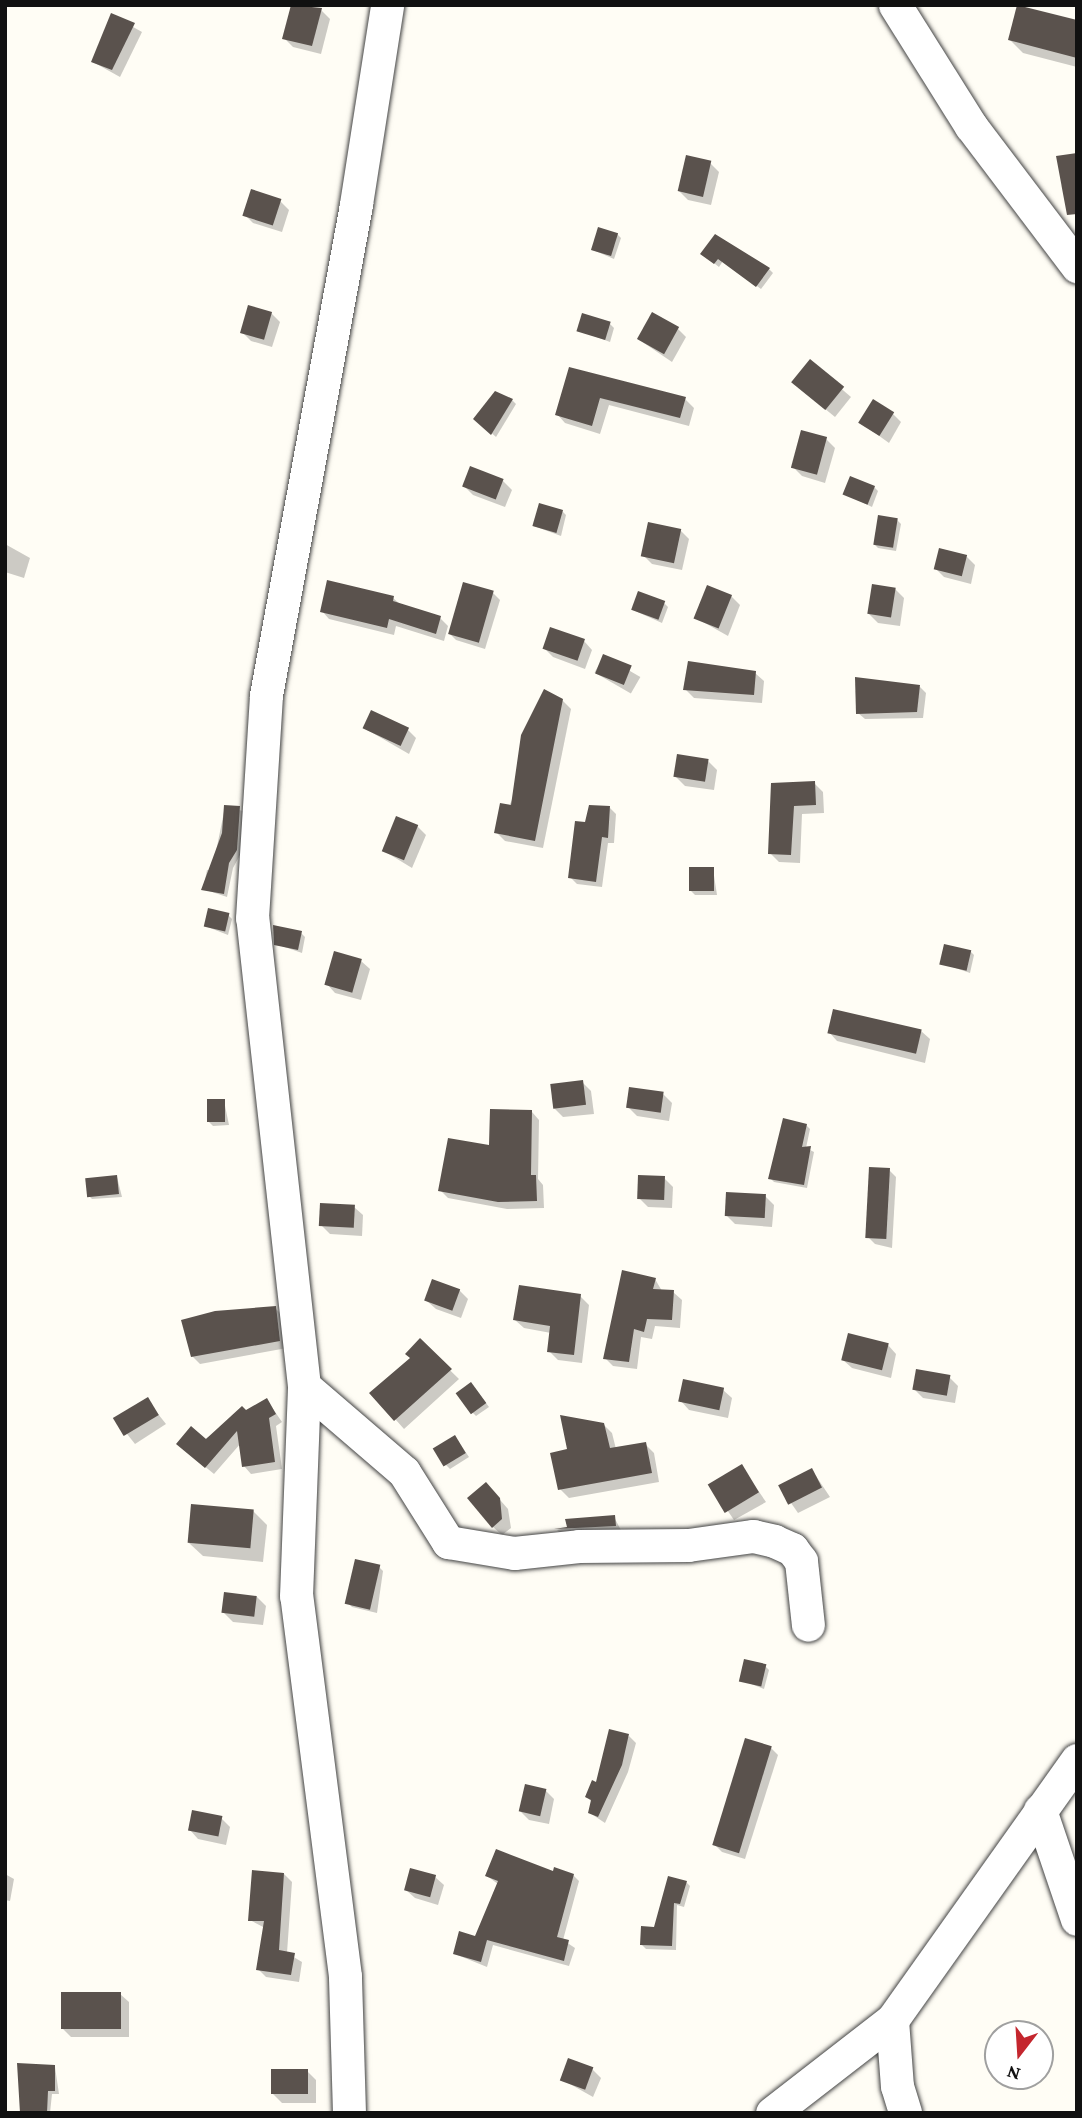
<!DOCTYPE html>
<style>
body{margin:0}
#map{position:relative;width:1082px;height:2118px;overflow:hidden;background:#fffdf5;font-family:"Crimson Pro",serif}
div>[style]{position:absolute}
.shadow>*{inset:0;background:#0003;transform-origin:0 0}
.building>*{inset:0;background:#5a524d;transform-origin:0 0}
.roads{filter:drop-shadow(0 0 2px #444) drop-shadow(0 0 2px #444)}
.minor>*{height:33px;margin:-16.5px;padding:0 16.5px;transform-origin:16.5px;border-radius:16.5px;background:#fff}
span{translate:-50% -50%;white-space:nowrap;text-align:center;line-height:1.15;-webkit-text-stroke:7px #fff;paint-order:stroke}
.frame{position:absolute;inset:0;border:7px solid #111;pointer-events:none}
.north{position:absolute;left:984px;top:2020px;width:70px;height:70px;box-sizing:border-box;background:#fff;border:2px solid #a0a0a0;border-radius:50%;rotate:197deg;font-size:19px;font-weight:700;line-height:28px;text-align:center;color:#111}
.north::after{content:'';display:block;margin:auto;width:24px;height:32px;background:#c4262e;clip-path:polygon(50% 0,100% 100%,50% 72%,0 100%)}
</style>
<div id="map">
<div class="shadow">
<div style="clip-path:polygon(293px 5px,321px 10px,330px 19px,321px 54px,293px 47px,284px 38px)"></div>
<div style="clip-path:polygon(112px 15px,142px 32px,120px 77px,93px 62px)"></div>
<div style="clip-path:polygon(1077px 22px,1077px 67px,1023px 53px,1010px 40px)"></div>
<div style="clip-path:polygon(710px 163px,719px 172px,711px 205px,688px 200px,679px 191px)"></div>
<div style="clip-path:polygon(252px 191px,280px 201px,289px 210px,282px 232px,253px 223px,244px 214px)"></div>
<div style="clip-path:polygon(617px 234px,621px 238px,614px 259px,593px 250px)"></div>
<div style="clip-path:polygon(702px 254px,769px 269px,773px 273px,761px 289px,723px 261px,719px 267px)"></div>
<div style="clip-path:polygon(271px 313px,280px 322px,272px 347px,251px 341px,242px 332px)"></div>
<div style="clip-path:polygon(610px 324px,614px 328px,610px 342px,578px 330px)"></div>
<div style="clip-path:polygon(678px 329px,686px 337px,672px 362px,638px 339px)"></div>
<div style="clip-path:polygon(810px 362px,851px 397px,835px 417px,802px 390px)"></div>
<div style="clip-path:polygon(570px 369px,685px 399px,694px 408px,689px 426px,609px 405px,600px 434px,565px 423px,557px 414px)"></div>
<div style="clip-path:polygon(512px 400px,516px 404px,496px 437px,476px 419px)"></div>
<div style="clip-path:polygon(892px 413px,901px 422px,889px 443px,864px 425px)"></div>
<div style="clip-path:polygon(826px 439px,835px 448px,825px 483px,802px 476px,793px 467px)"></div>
<div style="clip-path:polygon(503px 481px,512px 490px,505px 507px,473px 495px,464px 486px)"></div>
<div style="clip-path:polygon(874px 487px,878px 491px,872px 507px,845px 494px)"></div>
<div style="clip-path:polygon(562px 511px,566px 515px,561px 536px,534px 526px)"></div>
<div style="clip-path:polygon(897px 520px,901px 524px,896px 551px,878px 548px,874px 544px)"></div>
<div style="clip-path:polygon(680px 530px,689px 539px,682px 570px,652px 564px,643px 555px)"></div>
<div style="clip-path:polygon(5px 544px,30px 558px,24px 578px,5px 572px)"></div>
<div style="clip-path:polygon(967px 557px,975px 565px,971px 584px,944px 577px,935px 568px)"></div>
<div style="clip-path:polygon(895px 589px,904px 598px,900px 626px,878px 623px,869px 614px)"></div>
<div style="clip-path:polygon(493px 593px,500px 600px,485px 649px,456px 640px,450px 634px)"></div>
<div style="clip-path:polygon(731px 596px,740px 605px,728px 636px,696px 618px)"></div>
<div style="clip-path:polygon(393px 598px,401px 605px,440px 618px,448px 626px,444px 641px,396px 626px,394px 635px,329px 619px,322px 611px)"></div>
<div style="clip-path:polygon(664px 603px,668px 607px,662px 623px,633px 610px)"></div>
<div style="clip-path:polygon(584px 641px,592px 650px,585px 669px,553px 657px,545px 649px)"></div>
<div style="left:604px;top:656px;width:42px;height:19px;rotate:30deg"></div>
<div style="clip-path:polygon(755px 673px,764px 681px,762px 703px,694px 698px,685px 689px)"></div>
<div style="clip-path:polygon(920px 687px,926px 693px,923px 718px,865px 719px,858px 713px)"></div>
<div style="clip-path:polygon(562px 700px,571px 709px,543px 848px,505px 841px,496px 832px)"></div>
<div style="clip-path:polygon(364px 728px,408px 730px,416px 738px,409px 754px)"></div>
<div style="clip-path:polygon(708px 761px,717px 770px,714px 790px,685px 786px,676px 777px)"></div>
<div style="clip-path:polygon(814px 783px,823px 792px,824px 813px,802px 814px,800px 863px,779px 862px,770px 853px,773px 785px)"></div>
<div style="clip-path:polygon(225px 807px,243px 811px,240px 855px,233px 868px,227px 897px,203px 889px,207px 870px,212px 871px)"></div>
<div style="clip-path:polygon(610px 808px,616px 814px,614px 843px,608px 843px,602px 887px,577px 884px,570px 877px)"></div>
<div style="clip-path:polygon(417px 826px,426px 835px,412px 868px,384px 851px)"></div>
<div style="clip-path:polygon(713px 869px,717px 895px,695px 895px,691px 891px)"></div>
<div style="clip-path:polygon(228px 915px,232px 919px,228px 935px,205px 926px)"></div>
<div style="clip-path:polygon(301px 933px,305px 937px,302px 953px,276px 944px)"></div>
<div style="clip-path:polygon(970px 951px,974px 955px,970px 973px,941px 963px)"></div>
<div style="clip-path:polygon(361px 961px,370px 969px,361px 1000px,335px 993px,327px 984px)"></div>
<div style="clip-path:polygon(921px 1031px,930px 1039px,925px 1063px,837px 1041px,829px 1032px)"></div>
<div style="clip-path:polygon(582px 1082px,591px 1091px,594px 1114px,563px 1117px,554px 1108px)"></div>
<div style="clip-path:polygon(663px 1094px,672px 1103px,669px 1121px,637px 1116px,628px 1107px)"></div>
<div style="clip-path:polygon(224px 1101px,229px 1125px,213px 1126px,209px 1122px)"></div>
<div style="clip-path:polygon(532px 1112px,539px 1120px,538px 1179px,543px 1185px,544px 1208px,507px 1209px,448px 1198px,440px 1190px)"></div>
<div style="clip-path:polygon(806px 1125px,810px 1129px,806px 1148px,814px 1152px,807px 1188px,774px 1182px,770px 1178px)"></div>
<div style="clip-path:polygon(889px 1170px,896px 1177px,892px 1248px,875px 1244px,868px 1237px)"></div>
<div style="clip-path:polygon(117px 1177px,122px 1197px,92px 1199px,88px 1195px)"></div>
<div style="clip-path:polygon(664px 1178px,673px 1187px,672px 1208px,648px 1207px,639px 1198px)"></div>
<div style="clip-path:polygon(765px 1196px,774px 1205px,772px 1227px,735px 1224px,726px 1215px)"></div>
<div style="clip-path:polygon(354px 1207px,363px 1215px,362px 1236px,330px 1234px,321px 1225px)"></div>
<div style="clip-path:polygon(655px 1279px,662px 1291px,673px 1292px,682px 1300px,680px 1328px,655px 1326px,652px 1339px,641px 1337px,637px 1369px,613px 1366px,605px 1358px)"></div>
<div style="clip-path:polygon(459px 1290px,468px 1299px,461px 1318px,436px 1309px,427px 1301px)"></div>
<div style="clip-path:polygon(580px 1296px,589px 1305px,582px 1363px,558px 1360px,549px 1351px,551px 1333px,524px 1328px,515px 1320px)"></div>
<div style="clip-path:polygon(275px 1308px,283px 1316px,287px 1348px,200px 1364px,192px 1356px)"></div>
<div style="clip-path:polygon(420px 1341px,459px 1379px,404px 1429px,372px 1393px,412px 1358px)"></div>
<div style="clip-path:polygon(888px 1345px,896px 1354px,891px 1378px,852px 1368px,843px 1360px)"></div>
<div style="clip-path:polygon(949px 1377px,958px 1386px,955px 1403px,923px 1398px,914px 1389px)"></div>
<div style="clip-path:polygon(475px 1388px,489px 1407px,476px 1416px,472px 1412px)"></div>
<div style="clip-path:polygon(723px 1390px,732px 1398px,728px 1418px,689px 1410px,681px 1401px)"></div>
<div style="clip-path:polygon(147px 1400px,166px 1424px,135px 1444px,116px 1420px)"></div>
<div style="clip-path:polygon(267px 1400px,282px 1422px,276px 1426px,282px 1469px,251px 1474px,244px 1466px,241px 1443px,214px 1474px,186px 1451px)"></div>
<div style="clip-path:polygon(603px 1424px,612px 1433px,616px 1449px,645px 1444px,654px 1453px,659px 1482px,569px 1498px,560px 1489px,569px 1451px)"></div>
<div style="clip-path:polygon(458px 1441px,469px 1457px,450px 1469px,446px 1465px)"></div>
<div style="clip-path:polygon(742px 1467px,766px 1502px,734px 1520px,710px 1485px)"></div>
<div style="clip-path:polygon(812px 1470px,830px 1497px,798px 1513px,780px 1487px)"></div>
<div style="clip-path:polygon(494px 1493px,508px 1509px,511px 1528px,502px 1535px,493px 1527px)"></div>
<div style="clip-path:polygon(253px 1511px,267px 1525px,263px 1562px,203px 1556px,189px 1543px)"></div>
<div style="clip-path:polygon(614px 1517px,623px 1534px,563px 1536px,557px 1530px)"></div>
<div style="clip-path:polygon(379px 1567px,383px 1571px,377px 1613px,352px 1607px,348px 1603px)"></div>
<div style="clip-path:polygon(257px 1597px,266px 1606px,263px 1625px,233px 1622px,224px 1613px)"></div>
<div style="clip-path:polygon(765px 1666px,769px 1670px,764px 1689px,741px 1680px)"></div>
<div style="clip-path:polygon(629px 1736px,636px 1743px,628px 1772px,605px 1823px,590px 1813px,592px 1802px,587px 1797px)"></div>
<div style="clip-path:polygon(771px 1748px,778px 1755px,745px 1859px,722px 1852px,714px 1844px)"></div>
<div style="clip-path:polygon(545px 1790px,554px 1799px,549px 1824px,529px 1820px,520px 1811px)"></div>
<div style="clip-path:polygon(221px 1818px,230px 1827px,226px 1845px,198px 1839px,190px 1830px)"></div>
<div style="clip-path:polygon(554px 1873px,573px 1875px,579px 1881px,563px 1940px,575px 1948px,569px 1966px,493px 1945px,487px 1967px,455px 1954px,476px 1938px,498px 1884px,487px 1876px)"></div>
<div style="clip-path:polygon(5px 1874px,14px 1879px,10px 1901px,5px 1900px)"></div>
<div style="clip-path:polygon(284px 1874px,292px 1882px,287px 1953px,302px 1962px,299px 1982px,266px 1977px,258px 1969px,265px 1928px,250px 1920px)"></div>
<div style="clip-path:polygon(435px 1877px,444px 1885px,438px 1905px,415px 1898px,406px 1890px)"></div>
<div style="clip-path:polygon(686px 1882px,690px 1886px,684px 1907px,677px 1905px,676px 1950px,646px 1949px,642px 1945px)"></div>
<div style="clip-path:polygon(120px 1994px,129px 2002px,129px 2037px,71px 2037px,62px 2028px)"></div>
<div style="clip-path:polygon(55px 2067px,59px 2094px,52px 2094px,50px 2113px,21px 2113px)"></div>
<div style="clip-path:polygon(592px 2069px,601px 2078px,593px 2097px,561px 2079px)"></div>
<div style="clip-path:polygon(307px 2071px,316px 2080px,316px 2103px,282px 2103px,273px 2094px)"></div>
</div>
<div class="building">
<div style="clip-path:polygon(291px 5px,322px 8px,312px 46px,282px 39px)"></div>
<div style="clip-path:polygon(1017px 5px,1077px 20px,1077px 58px,1008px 40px)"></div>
<div style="clip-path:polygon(111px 13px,135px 23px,112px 70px,91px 62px)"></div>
<div style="clip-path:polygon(1077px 153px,1077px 214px,1067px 215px,1056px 156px)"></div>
<div style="left:686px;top:155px;width:26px;height:37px;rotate:13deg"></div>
<div style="left:251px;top:189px;width:32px;height:28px;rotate:18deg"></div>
<div style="left:598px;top:227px;width:21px;height:24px;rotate:17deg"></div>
<div style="clip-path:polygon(715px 234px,770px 268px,756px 287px,718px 259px,714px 264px,700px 254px)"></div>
<div style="left:248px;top:305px;width:25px;height:29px;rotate:16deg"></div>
<div style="left:652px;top:312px;width:31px;height:31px;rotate:29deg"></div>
<div style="left:582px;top:313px;width:30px;height:19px;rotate:17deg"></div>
<div style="left:810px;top:359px;width:44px;height:30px;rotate:39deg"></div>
<div style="clip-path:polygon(569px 367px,686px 397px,680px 418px,600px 398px,592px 426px,555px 415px)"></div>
<div style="clip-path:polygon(495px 391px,513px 399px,491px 435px,473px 419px)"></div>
<div style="left:873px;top:399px;width:25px;height:28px;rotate:32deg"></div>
<div style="left:801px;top:430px;width:27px;height:39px;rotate:15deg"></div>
<div style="left:470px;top:466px;width:36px;height:22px;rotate:21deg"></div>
<div style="left:850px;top:476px;width:27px;height:20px;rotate:22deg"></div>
<div style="left:539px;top:503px;width:25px;height:24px;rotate:16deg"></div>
<div style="left:878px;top:515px;width:20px;height:30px;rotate:9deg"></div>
<div style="left:648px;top:522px;width:34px;height:35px;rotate:12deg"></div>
<div style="left:939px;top:548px;width:29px;height:22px;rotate:14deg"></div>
<div style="clip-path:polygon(327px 580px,394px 596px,393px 601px,441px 616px,436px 634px,389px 619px,387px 628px,320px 612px)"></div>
<div style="left:463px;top:582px;width:32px;height:54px;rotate:16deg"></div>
<div style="left:872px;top:584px;width:24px;height:30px;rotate:9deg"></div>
<div style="left:707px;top:585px;width:27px;height:36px;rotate:22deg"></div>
<div style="left:638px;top:591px;width:29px;height:20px;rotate:20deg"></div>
<div style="left:550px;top:627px;width:37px;height:23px;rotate:19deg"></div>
<div style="left:603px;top:654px;width:31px;height:21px;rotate:22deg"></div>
<div style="clip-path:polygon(688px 661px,756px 671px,754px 695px,683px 690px)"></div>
<div style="clip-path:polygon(855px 677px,920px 685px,917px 712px,856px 714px)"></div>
<div style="clip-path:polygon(544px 689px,563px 699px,535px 841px,494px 833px,500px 803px,511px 805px,521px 735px)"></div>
<div style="left:371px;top:710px;width:42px;height:20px;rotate:25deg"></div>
<div style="left:677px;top:754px;width:32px;height:23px;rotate:9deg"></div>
<div style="clip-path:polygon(815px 781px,816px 805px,794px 806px,791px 855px,768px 854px,771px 783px)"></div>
<div style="clip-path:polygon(224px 805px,240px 806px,237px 850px,229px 863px,224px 894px,201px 890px,222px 833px)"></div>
<div style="clip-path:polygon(589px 805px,610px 806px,608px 838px,602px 837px,596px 882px,568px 878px,575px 821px,585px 822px)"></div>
<div style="left:396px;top:816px;width:24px;height:38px;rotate:22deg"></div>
<div style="left:689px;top:867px;width:25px;height:24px"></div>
<div style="left:208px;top:908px;width:22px;height:19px;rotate:13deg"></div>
<div style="clip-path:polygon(273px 925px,302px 931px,298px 950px,274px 945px)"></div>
<div style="left:944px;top:944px;width:28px;height:21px;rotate:13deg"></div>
<div style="left:334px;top:951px;width:29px;height:35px;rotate:16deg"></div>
<div style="left:833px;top:1009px;width:91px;height:25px;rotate:13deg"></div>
<div style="left:583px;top:1080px;width:25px;height:33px;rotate:83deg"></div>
<div style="left:629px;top:1087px;width:35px;height:21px;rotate:8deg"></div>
<div style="left:225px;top:1099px;width:23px;height:18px;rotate:90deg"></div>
<div style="clip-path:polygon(490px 1109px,532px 1110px,531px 1175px,536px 1175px,537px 1201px,498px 1202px,438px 1191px,448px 1138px,489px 1145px)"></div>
<div style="clip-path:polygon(783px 1118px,807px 1124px,802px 1147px,811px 1146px,804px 1185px,768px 1179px)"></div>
<div style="left:869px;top:1167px;width:21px;height:71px;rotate:3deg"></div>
<div style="left:117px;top:1175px;width:19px;height:32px;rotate:84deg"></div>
<div style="left:638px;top:1175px;width:27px;height:24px;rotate:2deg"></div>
<div style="left:726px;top:1192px;width:40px;height:24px;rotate:3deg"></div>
<div style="left:320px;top:1203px;width:35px;height:23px;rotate:3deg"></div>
<div style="clip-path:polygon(622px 1270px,656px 1278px,653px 1289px,674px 1290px,672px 1320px,647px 1319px,644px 1332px,634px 1329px,629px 1362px,603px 1359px)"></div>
<div style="left:432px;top:1279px;width:30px;height:23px;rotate:20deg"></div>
<div style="clip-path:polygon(519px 1285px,581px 1294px,574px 1355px,547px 1352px,550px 1326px,513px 1320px)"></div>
<div style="clip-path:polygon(276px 1306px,280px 1341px,191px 1357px,181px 1320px,215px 1311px)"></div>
<div style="left:848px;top:1333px;width:42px;height:28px;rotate:14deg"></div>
<div style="clip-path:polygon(420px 1338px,452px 1369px,394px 1421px,369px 1393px,410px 1358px,405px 1354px)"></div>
<div style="left:916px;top:1369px;width:35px;height:21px;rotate:10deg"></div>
<div style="left:683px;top:1379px;width:42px;height:23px;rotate:12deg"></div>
<div style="left:471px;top:1382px;width:26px;height:19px;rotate:54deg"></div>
<div style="left:148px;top:1397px;width:21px;height:41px;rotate:59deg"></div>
<div style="clip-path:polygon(267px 1398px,276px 1414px,269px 1418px,275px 1462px,242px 1467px,237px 1431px,205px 1468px,176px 1444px,191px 1426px,206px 1439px,242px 1406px,246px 1410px)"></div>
<div style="clip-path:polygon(560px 1415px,604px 1423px,610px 1448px,646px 1442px,652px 1473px,558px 1490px,550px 1453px,567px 1449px)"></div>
<div style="left:455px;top:1435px;width:21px;height:26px;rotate:59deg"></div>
<div style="left:742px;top:1464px;width:33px;height:40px;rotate:59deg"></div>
<div style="left:812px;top:1468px;width:22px;height:38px;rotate:63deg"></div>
<div style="clip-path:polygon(486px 1482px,500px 1498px,502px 1519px,492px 1528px,467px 1498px)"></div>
<div style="left:191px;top:1504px;width:63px;height:39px;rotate:5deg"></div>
<div style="clip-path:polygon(615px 1515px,616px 1526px,554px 1529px,567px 1527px,565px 1519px)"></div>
<div style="left:355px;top:1559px;width:26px;height:46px;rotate:13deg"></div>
<div style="left:224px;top:1592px;width:33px;height:21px;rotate:7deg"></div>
<div style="left:744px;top:1659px;width:23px;height:23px;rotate:13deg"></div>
<div style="clip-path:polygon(609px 1729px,629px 1734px,622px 1765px,598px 1817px,588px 1813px,591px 1800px,585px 1797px,592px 1780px,596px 1782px)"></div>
<div style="left:745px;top:1738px;width:28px;height:112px;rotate:17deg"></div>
<div style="left:525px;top:1784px;width:22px;height:28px;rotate:13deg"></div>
<div style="left:192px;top:1810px;width:31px;height:21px;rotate:11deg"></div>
<div style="clip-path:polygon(496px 1849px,553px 1871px,554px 1867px,574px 1874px,557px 1937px,569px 1940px,564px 1961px,487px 1940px,481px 1962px,453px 1954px,459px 1931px,475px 1936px,498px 1881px,485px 1876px)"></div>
<div style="left:410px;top:1868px;width:27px;height:23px;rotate:15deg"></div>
<div style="clip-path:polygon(252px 1870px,284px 1873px,279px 1950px,295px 1953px,291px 1975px,256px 1970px,264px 1921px,248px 1921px)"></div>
<div style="clip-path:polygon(668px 1876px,687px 1881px,680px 1904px,674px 1903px,672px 1946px,640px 1945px,641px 1926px,654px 1927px)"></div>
<div style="left:61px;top:1992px;width:60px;height:37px"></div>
<div style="left:568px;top:2058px;width:27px;height:24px;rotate:20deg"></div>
<div style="clip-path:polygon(17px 2063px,55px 2065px,55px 2091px,48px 2091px,47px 2113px,20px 2113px)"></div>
<div style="left:271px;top:2069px;width:37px;height:25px"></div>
</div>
<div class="roads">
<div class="minor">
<div style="left:895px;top:5px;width:143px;rotate:57.9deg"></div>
<div style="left:971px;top:126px;width:176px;rotate:52.9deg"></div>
<div style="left:304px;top:1386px;width:132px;rotate:40.7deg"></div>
<div style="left:404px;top:1472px;width:83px;rotate:57.8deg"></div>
<div style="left:448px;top:1542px;width:67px;rotate:9.5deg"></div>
<div style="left:514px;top:1553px;width:65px;rotate:-6.1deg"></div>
<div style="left:579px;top:1546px;width:109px;rotate:-0.5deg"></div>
<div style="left:688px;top:1545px;width:66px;rotate:-7.9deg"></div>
<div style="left:753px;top:1536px;width:22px;rotate:13deg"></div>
<div style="left:774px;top:1541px;width:20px;rotate:24deg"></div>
<div style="left:792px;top:1549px;width:15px;rotate:53deg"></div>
<div style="left:801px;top:1561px;width:64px;rotate:83.8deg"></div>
<div style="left:1040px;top:1810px;width:115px;rotate:71.3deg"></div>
<div style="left:892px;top:2020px;width:66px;rotate:85.7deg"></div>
<div style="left:897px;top:2086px;width:28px;rotate:73deg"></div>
<div style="left:349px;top:2113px;width:137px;rotate:-91.7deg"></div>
<div style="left:345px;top:1976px;width:383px;rotate:-97.3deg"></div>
<div style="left:296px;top:1596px;width:210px;rotate:-87.8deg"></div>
<div style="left:304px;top:1386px;width:471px;rotate:-96.3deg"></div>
<div style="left:252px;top:918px;width:223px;rotate:-86.4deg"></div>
<div style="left:266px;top:695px;width:499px;rotate:-79.6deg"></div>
<div style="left:356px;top:204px;width:201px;rotate:-81.1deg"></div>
<div style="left:772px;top:2113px;width:152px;rotate:-37.8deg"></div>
<div style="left:892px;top:2020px;width:319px;rotate:-54.6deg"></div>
</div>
</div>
<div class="frame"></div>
<div class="north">N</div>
</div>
